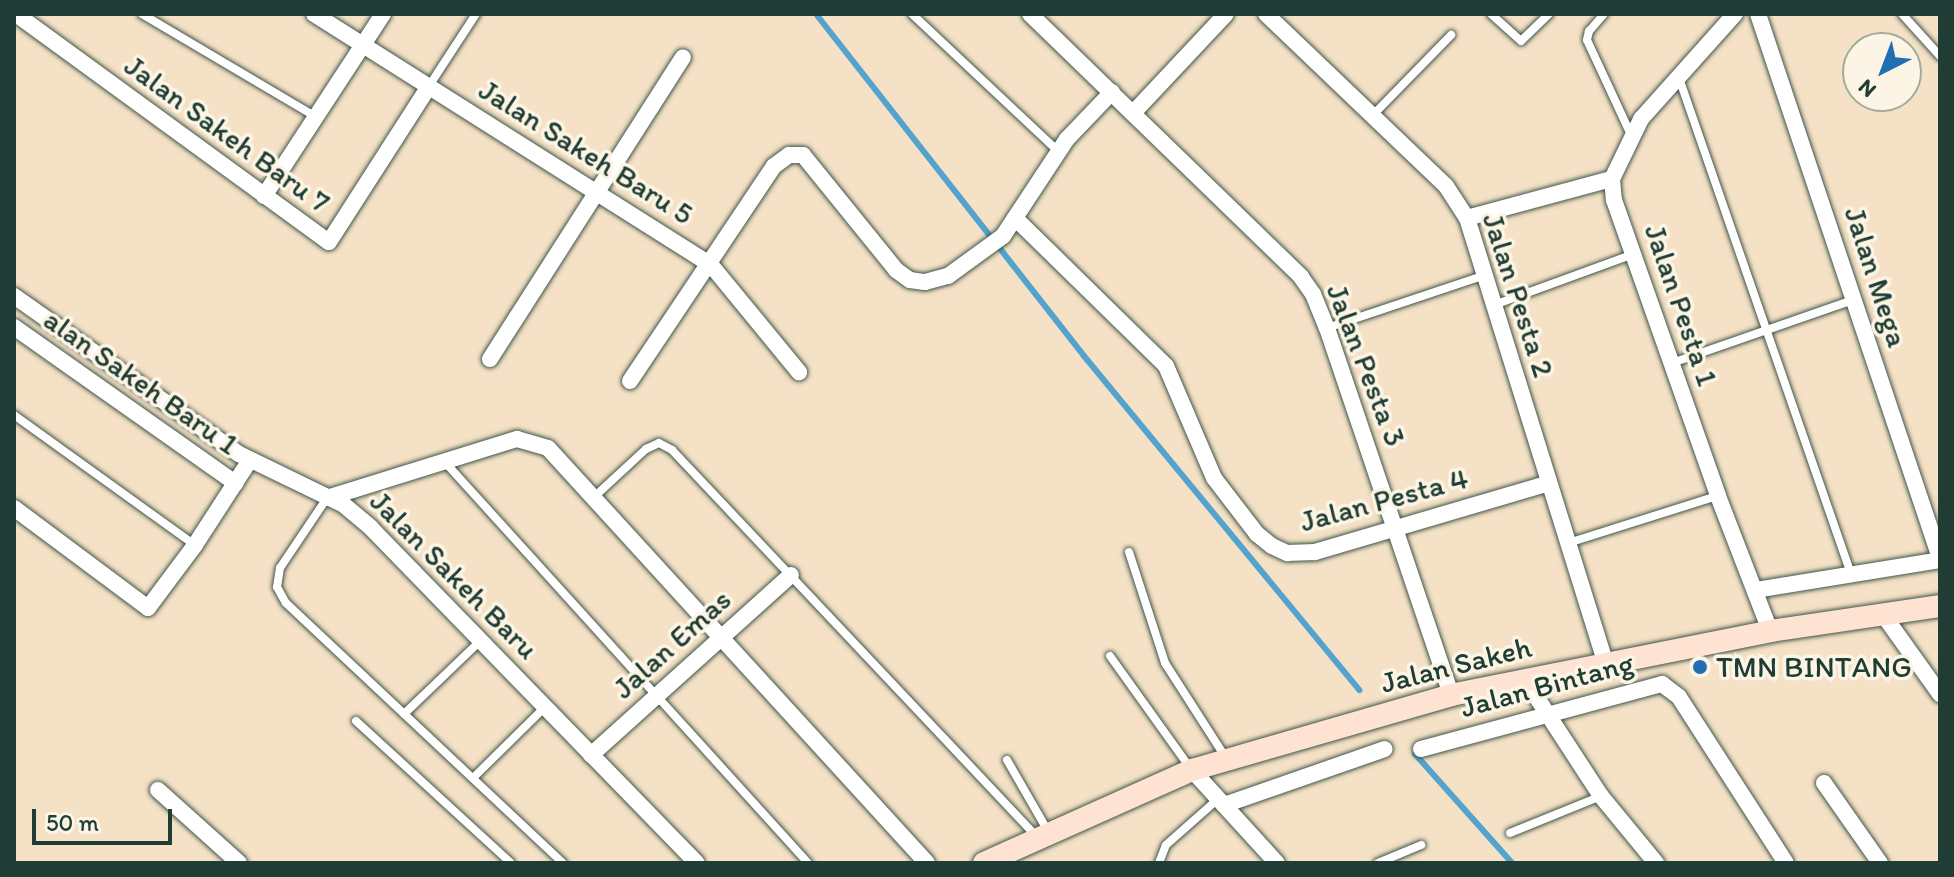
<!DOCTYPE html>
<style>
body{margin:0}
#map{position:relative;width:1954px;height:877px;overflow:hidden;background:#f5e1c5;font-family:Itim,sans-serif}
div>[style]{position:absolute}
.stream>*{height:6px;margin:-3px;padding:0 3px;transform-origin:3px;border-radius:3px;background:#54a3ce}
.roads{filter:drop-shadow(0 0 2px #3f564a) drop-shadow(0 0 2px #3f564a)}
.lane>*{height:8px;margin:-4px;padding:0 4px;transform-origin:4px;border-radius:4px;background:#fff}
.street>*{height:16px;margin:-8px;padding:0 8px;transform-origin:8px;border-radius:8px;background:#fff}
.secondary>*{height:22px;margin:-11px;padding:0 11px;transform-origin:11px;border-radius:11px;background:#fee3d2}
.dots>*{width:22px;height:22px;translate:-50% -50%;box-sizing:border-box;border:4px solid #fcf5e5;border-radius:50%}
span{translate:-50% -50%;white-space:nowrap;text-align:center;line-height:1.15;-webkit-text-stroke:7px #fcf5e5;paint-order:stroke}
.street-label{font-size:30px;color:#1f3d34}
.poi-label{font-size:30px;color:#1f3d34}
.left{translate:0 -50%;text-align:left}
.frame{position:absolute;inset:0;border:16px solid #1f3d34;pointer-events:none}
.north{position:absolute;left:1842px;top:32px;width:80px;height:80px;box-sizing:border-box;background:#fcf5e5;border:2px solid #a4ab9e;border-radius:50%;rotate:222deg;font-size:22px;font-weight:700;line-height:32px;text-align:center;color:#1f3d34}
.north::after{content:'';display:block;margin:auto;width:28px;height:36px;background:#1f6fb2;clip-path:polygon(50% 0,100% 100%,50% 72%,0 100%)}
.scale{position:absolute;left:32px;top:809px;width:140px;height:36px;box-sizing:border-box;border:4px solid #1f3d34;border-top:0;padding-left:10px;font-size:24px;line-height:28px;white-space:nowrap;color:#1f3d34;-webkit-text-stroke:6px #fcf5e5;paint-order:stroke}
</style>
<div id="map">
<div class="stream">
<div style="left:816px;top:14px;width:434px;rotate:51.9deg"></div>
<div style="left:1084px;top:356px;width:433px;rotate:50.5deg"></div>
<div style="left:1415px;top:754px;width:146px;rotate:48.3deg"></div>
</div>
<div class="roads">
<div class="lane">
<div style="left:142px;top:14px;width:202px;rotate:30.6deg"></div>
<div style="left:912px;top:14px;width:200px;rotate:43.2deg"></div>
<div style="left:1491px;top:14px;width:40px;rotate:42deg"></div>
<div style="left:1521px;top:41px;width:39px;rotate:-44deg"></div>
<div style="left:1604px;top:14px;width:23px;rotate:131deg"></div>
<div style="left:1589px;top:31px;width:9px;rotate:103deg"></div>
<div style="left:1587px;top:40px;width:105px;rotate:65.1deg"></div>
<div style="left:1902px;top:14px;width:57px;rotate:47.9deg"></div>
<div style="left:1679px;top:78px;width:525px;rotate:70.87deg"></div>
<div style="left:429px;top:86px;width:86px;rotate:-56.9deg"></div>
<div style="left:1373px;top:115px;width:112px;rotate:-45.7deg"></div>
<div style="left:1494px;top:305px;width:148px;rotate:-20.1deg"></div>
<div style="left:1327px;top:328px;width:167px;rotate:-18.5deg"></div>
<div style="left:1672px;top:363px;width:192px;rotate:-19.2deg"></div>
<div style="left:14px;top:415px;width:223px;rotate:35.7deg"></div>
<div style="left:443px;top:460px;width:544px;rotate:47.83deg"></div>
<div style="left:327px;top:498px;width:84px;rotate:123.9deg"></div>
<div style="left:280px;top:568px;width:19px;rotate:99deg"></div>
<div style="left:277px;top:587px;width:18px;rotate:61deg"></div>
<div style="left:286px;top:603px;width:380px;rotate:43.2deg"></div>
<div style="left:593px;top:498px;width:72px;rotate:-42.8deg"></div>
<div style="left:646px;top:449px;width:14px;rotate:-25deg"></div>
<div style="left:659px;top:443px;width:15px;rotate:28deg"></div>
<div style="left:672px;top:450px;width:533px;rotate:46.67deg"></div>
<div style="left:1568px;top:543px;width:156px;rotate:-17.5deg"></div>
<div style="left:1129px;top:552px;width:117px;rotate:72deg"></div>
<div style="left:1165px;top:663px;width:113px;rotate:57.3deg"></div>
<div style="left:1110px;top:656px;width:139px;rotate:54.4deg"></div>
<div style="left:404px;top:714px;width:105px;rotate:-43.8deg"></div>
<div style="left:356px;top:721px;width:210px;rotate:42.5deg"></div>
<div style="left:1007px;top:760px;width:84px;rotate:60.1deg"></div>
<div style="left:473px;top:778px;width:101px;rotate:-44.6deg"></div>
<div style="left:1510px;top:833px;width:98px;rotate:-22.1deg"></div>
<div style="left:1159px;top:863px;width:19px;rotate:-69deg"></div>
<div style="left:1166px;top:845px;width:69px;rotate:-41.5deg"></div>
<div style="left:1378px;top:863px;width:47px;rotate:-22.7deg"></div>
</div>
<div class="street">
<div style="left:314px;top:14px;width:470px;rotate:32.3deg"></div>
<div style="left:711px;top:265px;width:139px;rotate:50.6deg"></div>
<div style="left:1030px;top:14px;width:378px;rotate:44.1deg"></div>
<div style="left:1301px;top:277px;width:21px;rotate:55deg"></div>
<div style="left:1313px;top:294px;width:37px;rotate:68deg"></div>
<div style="left:1327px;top:328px;width:387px;rotate:71.3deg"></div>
<div style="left:1266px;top:14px;width:249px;rotate:43.7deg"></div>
<div style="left:1446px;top:186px;width:38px;rotate:57deg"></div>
<div style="left:1467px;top:218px;width:464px;rotate:72.7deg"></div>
<div style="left:1758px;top:14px;width:574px;rotate:71.5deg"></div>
<div style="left:20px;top:17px;width:382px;rotate:36.1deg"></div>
<div style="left:329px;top:242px;width:185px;rotate:-57.3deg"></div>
<div style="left:1134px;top:112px;width:134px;rotate:-46.8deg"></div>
<div style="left:1612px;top:179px;width:21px;rotate:85deg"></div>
<div style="left:1614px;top:200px;width:314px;rotate:70.6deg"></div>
<div style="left:1718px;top:496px;width:145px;rotate:68.9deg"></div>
<div style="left:1612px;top:179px;width:67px;rotate:-64.2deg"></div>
<div style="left:1641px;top:119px;width:141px;rotate:-48.2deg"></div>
<div style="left:264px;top:196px;width:217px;rotate:-56.8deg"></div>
<div style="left:1015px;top:218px;width:211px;rotate:44.4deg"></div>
<div style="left:1166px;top:366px;width:122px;rotate:66.8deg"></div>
<div style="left:1214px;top:478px;width:71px;rotate:52.5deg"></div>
<div style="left:1257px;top:534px;width:19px;rotate:39deg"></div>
<div style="left:1272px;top:546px;width:17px;rotate:25deg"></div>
<div style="left:1287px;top:553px;width:28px;rotate:-2deg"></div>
<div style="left:1315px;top:552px;width:244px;rotate:-16.4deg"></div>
<div style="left:1467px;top:218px;width:150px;rotate:-15.1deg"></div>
<div style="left:14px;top:296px;width:275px;rotate:35.1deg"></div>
<div style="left:239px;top:454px;width:117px;rotate:25.9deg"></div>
<div style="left:344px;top:505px;width:35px;rotate:40deg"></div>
<div style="left:371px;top:528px;width:467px;rotate:45.8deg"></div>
<div style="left:14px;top:327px;width:271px;rotate:35.2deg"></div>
<div style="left:490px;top:359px;width:358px;rotate:-57.4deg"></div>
<div style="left:630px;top:381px;width:259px;rotate:-56.2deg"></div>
<div style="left:774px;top:166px;width:19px;rotate:-36deg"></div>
<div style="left:789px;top:155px;width:14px"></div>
<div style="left:803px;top:155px;width:148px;rotate:51deg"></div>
<div style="left:896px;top:270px;width:17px;rotate:36deg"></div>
<div style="left:910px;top:280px;width:15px;rotate:8deg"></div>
<div style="left:925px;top:282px;width:24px;rotate:-15deg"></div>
<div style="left:948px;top:276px;width:68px;rotate:-36deg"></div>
<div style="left:1003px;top:236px;width:116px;rotate:-56.6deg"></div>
<div style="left:1067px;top:139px;width:65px;rotate:-46.2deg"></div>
<div style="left:327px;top:498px;width:199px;rotate:-17.3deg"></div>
<div style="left:517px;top:439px;width:32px;rotate:16deg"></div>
<div style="left:548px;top:448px;width:562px;rotate:47.6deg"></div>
<div style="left:14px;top:508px;width:167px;rotate:36.7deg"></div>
<div style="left:148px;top:608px;width:79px;rotate:-53.3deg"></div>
<div style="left:195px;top:545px;width:101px;rotate:-57.1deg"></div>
<div style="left:1755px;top:590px;width:187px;rotate:-9.2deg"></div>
<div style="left:1882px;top:613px;width:100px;rotate:54.4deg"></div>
<div style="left:1524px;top:678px;width:141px;rotate:56.9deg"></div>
<div style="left:1601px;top:796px;width:87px;rotate:50.6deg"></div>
<div style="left:1421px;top:749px;width:250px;rotate:-15.1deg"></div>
<div style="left:1662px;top:684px;width:21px;rotate:37deg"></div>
<div style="left:1679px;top:697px;width:197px;rotate:57.2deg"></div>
<div style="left:591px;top:755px;width:269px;rotate:-42deg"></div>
<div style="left:1192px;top:770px;width:126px;rotate:47.6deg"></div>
<div style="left:1824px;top:783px;width:98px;rotate:55deg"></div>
<div style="left:158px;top:790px;width:109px;rotate:42deg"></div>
<div style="left:1224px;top:805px;width:170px;rotate:-19.2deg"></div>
</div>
<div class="secondary">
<div style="left:984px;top:863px;width:228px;rotate:-24.1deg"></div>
<div style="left:1192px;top:770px;width:270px;rotate:-16.1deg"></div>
<div style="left:1451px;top:695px;width:325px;rotate:-11.3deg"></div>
<div style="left:1770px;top:631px;width:172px;rotate:-8.4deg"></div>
</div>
</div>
<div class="dots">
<div style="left:1700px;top:667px;background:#1f6fb2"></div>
</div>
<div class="street-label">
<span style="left:227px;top:134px;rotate:36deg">Jalan Sakeh Baru 7</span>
<span style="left:586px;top:152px;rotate:32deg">Jalan Sakeh Baru 5</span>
<span style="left:1876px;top:277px;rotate:72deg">Jalan Mega</span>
<span style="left:1518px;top:295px;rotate:72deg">Jalan Pesta 2</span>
<span style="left:1681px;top:305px;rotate:71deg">Jalan Pesta 1</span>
<span style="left:1366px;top:365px;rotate:69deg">Jalan Pesta 3</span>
<span style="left:141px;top:382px;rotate:35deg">alan Sakeh Baru 1</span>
<span style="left:1384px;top:500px;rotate:-15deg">Jalan Pesta 4</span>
<span style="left:454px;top:575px;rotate:45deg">Jalan Sakeh Baru</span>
<span style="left:672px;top:644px;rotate:-42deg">Jalan Emas</span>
<span style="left:1456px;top:665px;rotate:-14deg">Jalan Sakeh</span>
<span style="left:1547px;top:685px;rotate:-15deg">Jalan Bintang</span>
</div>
<div class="poi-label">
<span class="left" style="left:1716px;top:667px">TMN BINTANG</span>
</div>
<div class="frame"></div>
<div class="north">N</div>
<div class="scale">50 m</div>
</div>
